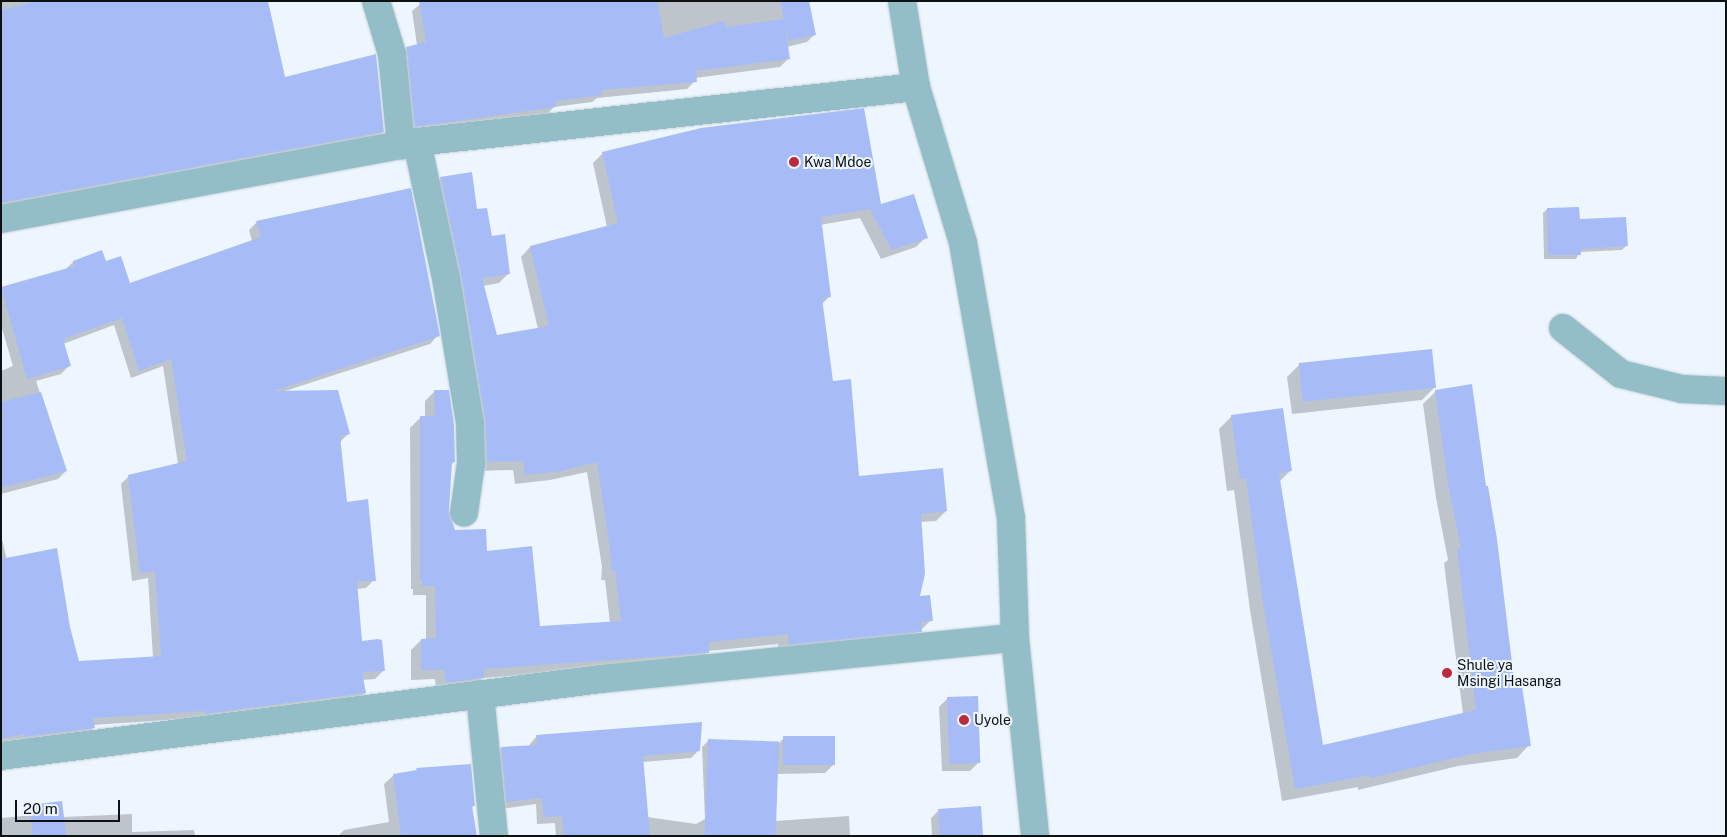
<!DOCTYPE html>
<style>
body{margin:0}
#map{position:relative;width:1727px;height:837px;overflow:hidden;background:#edf6fe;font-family:"Public Sans",sans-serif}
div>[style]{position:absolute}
.shadow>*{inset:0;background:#0003}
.building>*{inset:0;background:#a7bcf6;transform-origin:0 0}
.roads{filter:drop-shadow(0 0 1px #c9d1d9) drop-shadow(0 0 1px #c9d1d9)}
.minor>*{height:28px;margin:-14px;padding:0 14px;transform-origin:14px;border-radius:14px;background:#93bec8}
.dots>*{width:14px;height:14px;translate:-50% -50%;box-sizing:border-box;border:2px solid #edf6fe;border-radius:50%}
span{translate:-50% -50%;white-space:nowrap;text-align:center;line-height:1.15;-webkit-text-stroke:4px #edf6fe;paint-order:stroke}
.poi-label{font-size:14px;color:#0d1114}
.left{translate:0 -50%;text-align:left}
.frame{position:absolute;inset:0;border:2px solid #0d1114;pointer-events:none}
.scale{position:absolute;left:15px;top:800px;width:105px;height:22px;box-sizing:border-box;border:2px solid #0d1114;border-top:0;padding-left:6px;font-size:15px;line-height:18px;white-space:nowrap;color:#0d1114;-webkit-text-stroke:4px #edf6fe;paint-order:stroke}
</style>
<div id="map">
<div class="shadow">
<div style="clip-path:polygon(1px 1px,267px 1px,284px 78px,383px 132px,374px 140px,1px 209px)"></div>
<div style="clip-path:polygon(424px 1px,808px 1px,815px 34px,807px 42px,787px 47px,788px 59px,780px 67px,695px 78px,695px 81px,687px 89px,597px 98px,592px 102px,554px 107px,546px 115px,407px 134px,398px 56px,407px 48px,417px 45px,412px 11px)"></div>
<div style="clip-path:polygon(603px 153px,880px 206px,926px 237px,916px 247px,881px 259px,860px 218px,820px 225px,830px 296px,821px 305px,832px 382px,858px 478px,946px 511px,936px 521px,920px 522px,918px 597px,931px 620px,910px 641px,779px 654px,778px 644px,708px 651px,698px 662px,482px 678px,472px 688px,436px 692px,435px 679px,411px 680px,411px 650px,421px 640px,426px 640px,426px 595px,413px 595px,413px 589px,411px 589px,410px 428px,420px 418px,425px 418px,425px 401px,435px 391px,454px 462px,451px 465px,447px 511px,454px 531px,486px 552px,539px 627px,610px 623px,605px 580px,601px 580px,602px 567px,587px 472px,550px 480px,515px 484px,513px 470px,477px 471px,431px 188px,441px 178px,476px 211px,509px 273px,499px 283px,483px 286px,496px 337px,538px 329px,521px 257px,530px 247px,607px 227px,593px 163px)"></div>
<div style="clip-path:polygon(1547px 209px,1578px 220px,1626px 246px,1622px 250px,1580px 252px,1576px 259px,1544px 259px,1543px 213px)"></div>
<div style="clip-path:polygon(257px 222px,438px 335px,430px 344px,285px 391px,349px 433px,340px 442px,346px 503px,374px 580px,366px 588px,357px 589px,361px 643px,383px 671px,375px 679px,362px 680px,365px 693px,357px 701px,196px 718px,93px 725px,93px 728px,85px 736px,1px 745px,1px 535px,7px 560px,69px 627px,78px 662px,153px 658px,148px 578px,132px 581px,121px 484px,129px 476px,178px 464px,163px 366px,131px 378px,114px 325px,63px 344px,69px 366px,61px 374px,36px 381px,66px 471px,58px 479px,1px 494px,1px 371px,13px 366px,1px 325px,1px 289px,65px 270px,73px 262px,106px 262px,129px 285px,252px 241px,249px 230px)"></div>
<div style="clip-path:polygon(1300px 364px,1435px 387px,1422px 400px,1292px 414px,1287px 377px)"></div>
<div style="clip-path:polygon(1436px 391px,1529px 745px,1517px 758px,1458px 766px,1358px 790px,1358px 787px,1282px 801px,1250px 610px,1234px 490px,1227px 491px,1219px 429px,1232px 416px,1290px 471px,1279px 482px,1322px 747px,1463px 714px,1444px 563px,1448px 560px,1436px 498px,1423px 404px)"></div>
<div style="clip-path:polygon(948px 698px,979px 762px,970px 771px,942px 771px,939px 707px)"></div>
<div style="clip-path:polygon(537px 736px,699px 750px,691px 758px,643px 762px,647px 817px,696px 824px,705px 819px,702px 747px,709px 740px,779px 743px,784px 738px,834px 764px,825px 773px,777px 774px,775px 821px,849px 816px,850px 836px,556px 836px,555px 823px,537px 824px,536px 804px,500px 809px,494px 755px,501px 748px,530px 747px,530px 744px)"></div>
<div style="clip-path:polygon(417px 769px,474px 806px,471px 808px,474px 836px,338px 836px,344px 830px,389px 822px,384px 784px,394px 775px,414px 772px)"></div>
<div style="clip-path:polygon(29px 806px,63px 817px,132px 814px,132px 832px,194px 830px,195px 836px,1px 836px,1px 818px,23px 816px,23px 813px)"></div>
<div style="clip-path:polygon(939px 810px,982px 836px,932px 836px,931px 818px)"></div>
</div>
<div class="building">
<div style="clip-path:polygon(39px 1px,268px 1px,285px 77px,376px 54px,384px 132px,1px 203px,1px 10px)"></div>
<div style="clip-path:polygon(419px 1px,657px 1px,664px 38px,724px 21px,726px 27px,784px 19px,780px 1px,809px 1px,816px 35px,789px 41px,785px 25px,790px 59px,696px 71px,697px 82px,601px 90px,602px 95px,555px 101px,556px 107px,415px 127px,406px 47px,426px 42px)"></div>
<div style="clip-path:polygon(864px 108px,881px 204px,914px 194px,928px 238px,892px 250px,870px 209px,821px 217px,831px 297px,822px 298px,833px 381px,851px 379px,859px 476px,943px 468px,947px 511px,921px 514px,925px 574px,920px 596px,930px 595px,933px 621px,921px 622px,922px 632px,789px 645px,788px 634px,709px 642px,709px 653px,484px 669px,484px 678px,446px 683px,444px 670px,421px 670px,421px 639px,436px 638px,435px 586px,422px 586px,422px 580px,420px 580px,420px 416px,435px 416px,434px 390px,449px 390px,454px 424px,455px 462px,452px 462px,449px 511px,455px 530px,486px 529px,487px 551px,532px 546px,540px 626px,621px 621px,615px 570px,611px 570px,611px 556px,597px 462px,561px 471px,525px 475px,523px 461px,487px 462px,485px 421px,461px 275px,440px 177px,472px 172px,477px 209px,487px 208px,492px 236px,505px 234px,510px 274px,482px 278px,497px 335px,549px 326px,530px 246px,618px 223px,602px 152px,701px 128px)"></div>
<div style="clip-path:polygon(411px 188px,440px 336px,273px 391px,338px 390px,350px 434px,340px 436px,347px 502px,368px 499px,376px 581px,357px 581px,362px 641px,378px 639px,382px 640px,385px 671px,362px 672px,366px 693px,205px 714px,204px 711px,93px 718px,95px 728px,24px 737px,24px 734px,1px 739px,1px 559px,57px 548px,70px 627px,79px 661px,161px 656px,155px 571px,140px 573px,128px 475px,187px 461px,171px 359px,139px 371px,122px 318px,63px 339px,71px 366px,27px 379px,1px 287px,75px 266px,73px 261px,102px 250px,106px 261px,121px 256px,130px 283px,261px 237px,256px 221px)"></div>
<div style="clip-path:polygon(1579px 207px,1580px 219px,1626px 217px,1628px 246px,1581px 249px,1581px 255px,1548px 255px,1547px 208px)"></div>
<div style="left:1432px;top:349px;width:39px;height:134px;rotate:84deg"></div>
<div style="clip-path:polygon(1472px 384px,1486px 486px,1488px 486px,1497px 539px,1515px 688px,1522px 686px,1531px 746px,1471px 754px,1371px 778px,1370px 775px,1295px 789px,1262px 597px,1246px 478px,1240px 479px,1231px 415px,1283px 408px,1292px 471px,1279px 473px,1323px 745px,1476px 710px,1457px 549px,1461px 549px,1448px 484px,1435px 390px)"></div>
<div style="clip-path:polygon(41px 392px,67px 471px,1px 488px,1px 402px)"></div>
<div style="left:978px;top:696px;width:67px;height:31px;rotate:88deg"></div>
<div style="clip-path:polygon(702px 722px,700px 751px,643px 756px,650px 836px,564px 836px,562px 816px,544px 817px,542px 798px,506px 802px,501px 747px,537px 745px,536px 735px)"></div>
<div style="left:835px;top:736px;width:29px;height:52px;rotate:90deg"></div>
<div style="left:708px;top:739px;width:71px;height:96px;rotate:2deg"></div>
<div style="clip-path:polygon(471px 764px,475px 806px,472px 806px,477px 836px,401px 836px,393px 774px,417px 770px,416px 768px)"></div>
<div style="left:62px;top:801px;width:35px;height:33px;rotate:83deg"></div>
<div style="left:981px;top:806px;width:30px;height:43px;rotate:86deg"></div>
</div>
<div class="roads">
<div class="minor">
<div style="left:376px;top:1px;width:55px;rotate:73.2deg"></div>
<div style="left:392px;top:54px;width:92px;rotate:84.4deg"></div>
<div style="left:902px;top:1px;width:87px;rotate:80.8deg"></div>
<div style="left:916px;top:87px;width:163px;rotate:73.2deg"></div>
<div style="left:963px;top:243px;width:279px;rotate:80.1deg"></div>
<div style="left:1011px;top:518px;width:120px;rotate:88.1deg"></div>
<div style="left:1015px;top:638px;width:199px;rotate:84.2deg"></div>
<div style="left:417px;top:142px;width:139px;rotate:78deg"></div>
<div style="left:446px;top:278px;width:147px;rotate:80.6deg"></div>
<div style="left:470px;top:423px;width:40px;rotate:88.6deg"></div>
<div style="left:471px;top:463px;width:50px;rotate:98deg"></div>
<div style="left:1px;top:219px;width:423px;rotate:-10.5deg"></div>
<div style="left:417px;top:142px;width:502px;rotate:-6.29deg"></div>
<div style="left:1563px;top:328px;width:74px;rotate:38.4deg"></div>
<div style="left:1621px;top:374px;width:63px;rotate:13.8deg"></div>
<div style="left:1682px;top:389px;width:44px;rotate:2.6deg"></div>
<div style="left:480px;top:694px;width:143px;rotate:84.4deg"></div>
<div style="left:1px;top:756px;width:605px;rotate:-7.31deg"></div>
<div style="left:601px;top:679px;width:416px;rotate:-5.7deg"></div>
</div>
</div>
<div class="dots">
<div style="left:794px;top:162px;background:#bb2a3e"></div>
<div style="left:1447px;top:673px;background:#bb2a3e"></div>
<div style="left:964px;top:720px;background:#bb2a3e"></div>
</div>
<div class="poi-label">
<span class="left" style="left:804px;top:162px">Kwa Mdoe</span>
<span class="left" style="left:1457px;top:673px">Shule ya<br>Msingi Hasanga</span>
<span class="left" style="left:974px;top:720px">Uyole</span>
</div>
<div class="frame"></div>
<div class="scale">20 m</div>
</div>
